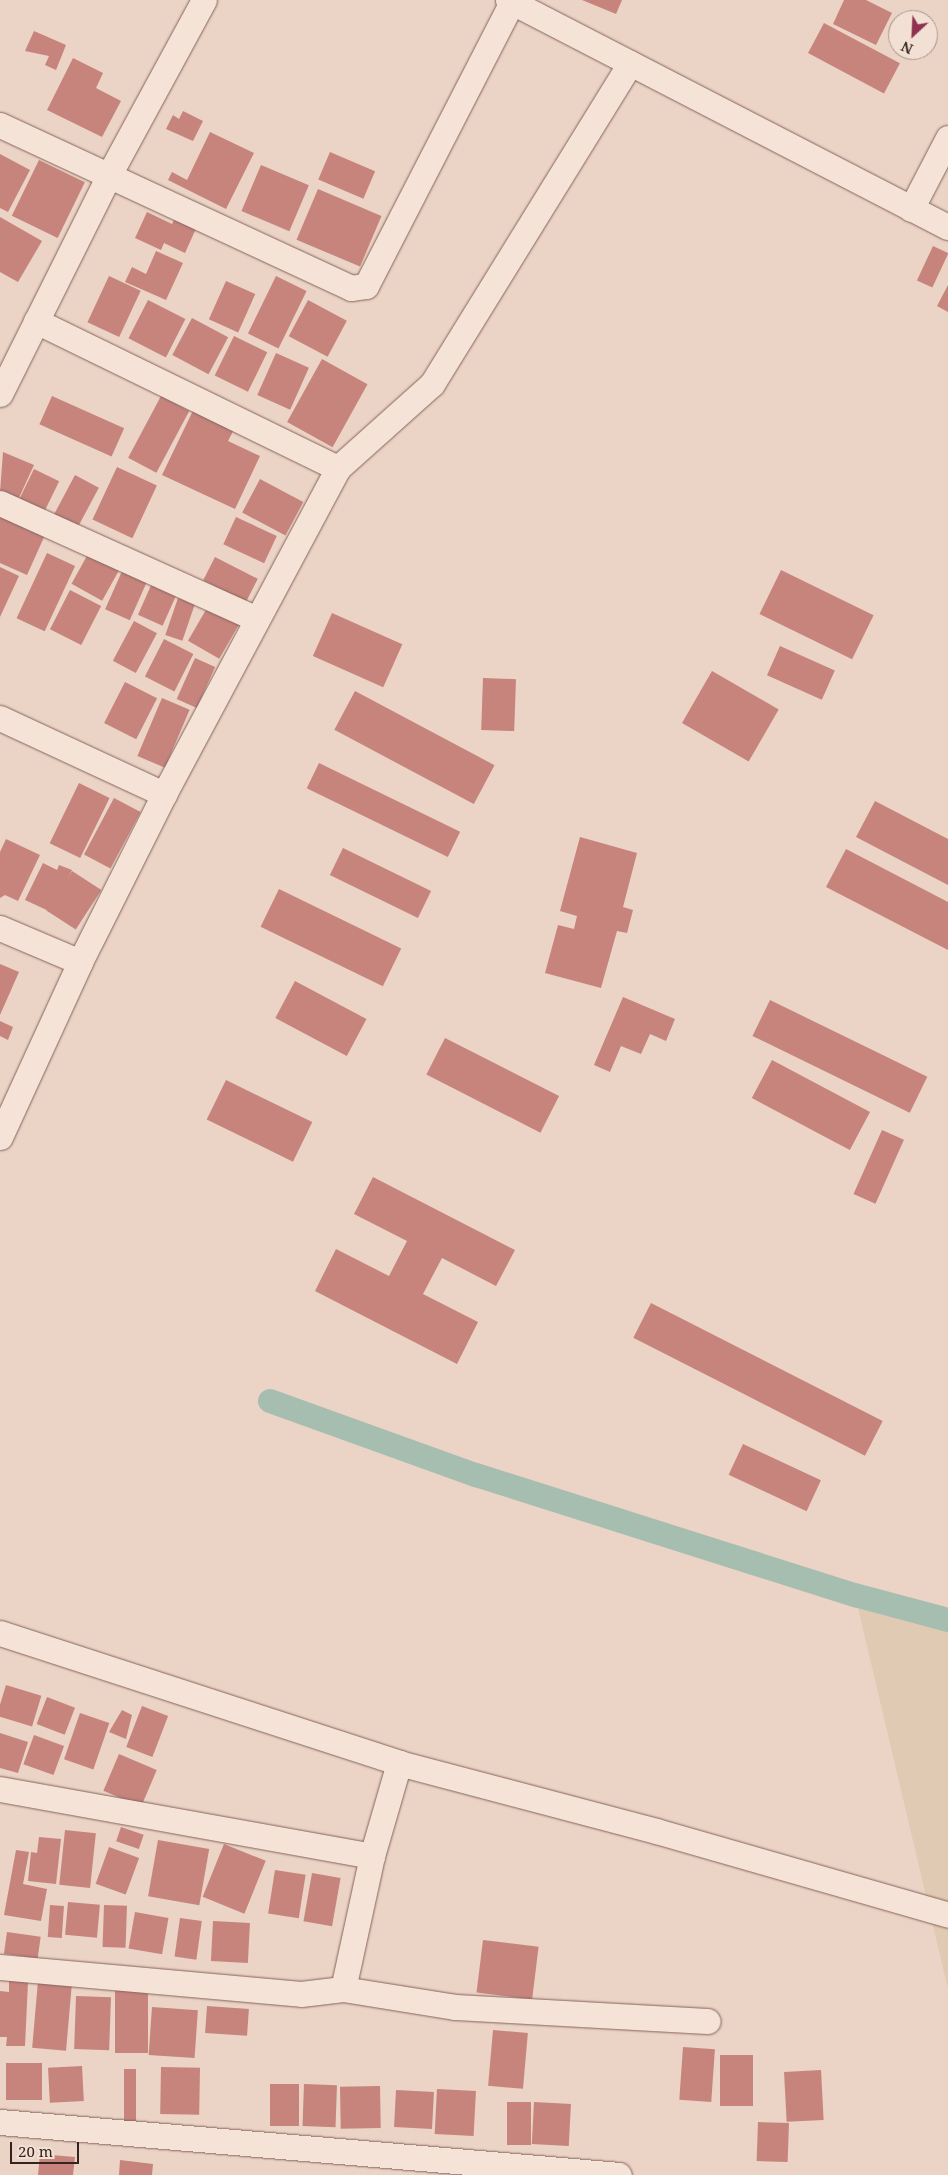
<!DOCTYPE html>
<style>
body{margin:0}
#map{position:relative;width:948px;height:2175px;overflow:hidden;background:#ebd3c5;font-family:"Noto Serif",serif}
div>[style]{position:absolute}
.farmland>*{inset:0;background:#e0cab3}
.canal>*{height:24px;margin:-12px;padding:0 12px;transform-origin:12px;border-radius:12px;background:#a6beaf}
.building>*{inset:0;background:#c6847d;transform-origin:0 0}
.roads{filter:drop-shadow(0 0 1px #84645c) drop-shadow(0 0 1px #84645c)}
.minor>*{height:25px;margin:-12.5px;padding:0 12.5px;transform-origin:12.5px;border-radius:12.5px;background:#f6e3d7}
span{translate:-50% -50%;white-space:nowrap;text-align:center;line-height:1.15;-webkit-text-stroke:4px #f3e0d4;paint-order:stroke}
.north{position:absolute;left:888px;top:10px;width:50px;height:50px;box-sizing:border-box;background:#f3e0d4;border:1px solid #a7948c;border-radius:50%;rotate:205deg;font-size:14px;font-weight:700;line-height:20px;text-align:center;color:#35231f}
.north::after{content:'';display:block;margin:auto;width:18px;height:22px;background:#8f3150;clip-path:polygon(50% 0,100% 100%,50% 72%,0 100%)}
.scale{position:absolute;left:10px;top:2142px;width:69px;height:22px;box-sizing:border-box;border:2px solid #35231f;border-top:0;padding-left:6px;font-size:15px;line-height:18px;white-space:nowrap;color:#35231f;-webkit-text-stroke:4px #f3e0d4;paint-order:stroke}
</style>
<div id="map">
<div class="farmland">
<div style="clip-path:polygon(855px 1595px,948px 1610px,948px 1989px)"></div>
</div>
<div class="canal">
<div style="left:270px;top:1401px;width:219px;rotate:19.8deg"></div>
<div style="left:476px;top:1475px;width:398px;rotate:17.6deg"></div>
<div style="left:855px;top:1595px;width:96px;rotate:15deg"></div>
</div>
<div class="building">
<div style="clip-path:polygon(582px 0,622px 0,616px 14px)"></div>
<div style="clip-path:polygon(844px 0,866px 0,892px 13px,876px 45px,833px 24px)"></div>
<div style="left:824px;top:23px;width:86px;height:34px;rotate:28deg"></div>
<div style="clip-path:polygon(34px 31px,66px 45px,56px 70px,45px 65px,49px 56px,25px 51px)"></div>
<div style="clip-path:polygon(73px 58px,103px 73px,96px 88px,121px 101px,102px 137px,47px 110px)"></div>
<div style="clip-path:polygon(183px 111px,203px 121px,193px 141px,166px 129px,173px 115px,179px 119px)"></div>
<div style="clip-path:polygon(210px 132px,254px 153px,226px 209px,168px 180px,172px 172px,187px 180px)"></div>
<div style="left:330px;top:152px;width:49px;height:30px;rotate:23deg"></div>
<div style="clip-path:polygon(0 154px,30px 170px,8px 212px,0 208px)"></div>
<div style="left:39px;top:160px;width:51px;height:62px;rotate:26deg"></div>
<div style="left:261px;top:165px;width:52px;height:50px;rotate:23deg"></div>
<div style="left:318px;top:189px;width:69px;height:55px;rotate:23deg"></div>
<div style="clip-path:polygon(147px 212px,172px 224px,178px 212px,199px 222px,185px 253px,164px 243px,161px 250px,135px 238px)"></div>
<div style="clip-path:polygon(0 217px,42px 241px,18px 282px,0 272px)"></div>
<div style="left:933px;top:246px;width:17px;height:38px;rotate:25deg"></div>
<div style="clip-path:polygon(156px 251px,183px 263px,166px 300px,125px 282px,132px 267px,146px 274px)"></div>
<div style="left:109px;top:276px;width:35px;height:51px;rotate:25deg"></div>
<div style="left:276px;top:276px;width:34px;height:64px;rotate:26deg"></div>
<div style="left:226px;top:281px;width:32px;height:42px;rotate:24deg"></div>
<div style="clip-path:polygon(948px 285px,948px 312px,937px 306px)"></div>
<div style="left:148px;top:300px;width:42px;height:43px;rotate:27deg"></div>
<div style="left:308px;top:300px;width:44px;height:41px;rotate:28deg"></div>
<div style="left:192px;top:318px;width:41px;height:42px;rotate:28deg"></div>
<div style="left:234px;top:336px;width:37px;height:44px;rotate:26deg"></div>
<div style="left:276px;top:353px;width:36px;height:46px;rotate:24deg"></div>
<div style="left:322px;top:359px;width:52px;height:72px;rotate:29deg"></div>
<div style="left:52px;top:396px;width:79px;height:31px;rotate:24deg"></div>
<div style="left:161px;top:396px;width:32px;height:70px;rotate:28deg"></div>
<div style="clip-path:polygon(200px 396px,241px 416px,228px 441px,260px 456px,235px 509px,162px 475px)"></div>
<div style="clip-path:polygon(3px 452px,34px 465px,18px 500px,0 492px)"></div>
<div style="left:117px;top:467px;width:44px;height:58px;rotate:25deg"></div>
<div style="left:34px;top:469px;width:28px;height:38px;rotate:26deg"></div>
<div style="left:75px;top:475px;width:27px;height:47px;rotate:28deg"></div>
<div style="left:260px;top:479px;width:49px;height:38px;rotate:28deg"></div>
<div style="clip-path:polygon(0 515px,45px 535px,27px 575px,0 563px)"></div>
<div style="left:236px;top:517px;width:45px;height:30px;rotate:25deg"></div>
<div style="left:47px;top:553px;width:31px;height:72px;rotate:25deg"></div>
<div style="left:88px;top:554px;width:35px;height:34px;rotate:29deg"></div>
<div style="left:215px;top:557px;width:48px;height:26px;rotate:27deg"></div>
<div style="clip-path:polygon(0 567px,19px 576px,0 617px)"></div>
<div style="left:123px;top:569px;width:27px;height:44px;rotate:24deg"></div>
<div style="left:781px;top:570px;width:103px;height:49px;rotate:26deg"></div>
<div style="left:153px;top:581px;width:27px;height:37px;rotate:24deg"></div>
<div style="left:70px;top:590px;width:35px;height:44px;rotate:27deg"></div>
<div style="left:178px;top:598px;width:18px;height:39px;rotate:19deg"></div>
<div style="left:211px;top:601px;width:36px;height:46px;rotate:30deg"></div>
<div style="left:332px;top:613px;width:77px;height:47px;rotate:24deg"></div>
<div style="left:134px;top:621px;width:26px;height:45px;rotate:28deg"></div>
<div style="left:164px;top:639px;width:33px;height:42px;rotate:27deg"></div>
<div style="left:780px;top:646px;width:60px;height:32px;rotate:24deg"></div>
<div style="left:195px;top:658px;width:22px;height:45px;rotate:24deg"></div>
<div style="left:712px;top:671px;width:77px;height:60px;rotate:30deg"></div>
<div style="left:483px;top:678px;width:33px;height:52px;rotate:2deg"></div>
<div style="left:125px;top:682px;width:36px;height:46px;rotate:27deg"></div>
<div style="left:355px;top:691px;width:158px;height:44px;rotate:28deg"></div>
<div style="left:162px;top:698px;width:30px;height:63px;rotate:23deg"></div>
<div style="left:319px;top:763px;width:157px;height:28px;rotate:26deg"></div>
<div style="left:79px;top:783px;width:34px;height:67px;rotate:26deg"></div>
<div style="left:114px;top:798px;width:30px;height:64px;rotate:28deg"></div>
<div style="clip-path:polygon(875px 801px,948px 839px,948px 885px,856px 837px)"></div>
<div style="clip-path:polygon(580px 837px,637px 853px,623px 907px,633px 910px,627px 933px,617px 931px,601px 988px,545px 973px,558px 925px,574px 929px,577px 916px,560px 911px)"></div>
<div style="clip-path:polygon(6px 839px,40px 855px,18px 901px,5px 895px,0 898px,0 852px)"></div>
<div style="left:343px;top:848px;width:98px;height:30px;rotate:26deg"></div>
<div style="clip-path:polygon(846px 849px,948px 902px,948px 950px,826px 887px)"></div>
<div style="clip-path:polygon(43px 863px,57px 870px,59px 865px,72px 870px,51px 912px,25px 900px)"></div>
<div style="left:72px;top:871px;width:35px;height:47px;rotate:33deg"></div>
<div style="left:279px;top:889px;width:136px;height:42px;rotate:26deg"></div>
<div style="clip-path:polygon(0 964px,19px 972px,0 1015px)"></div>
<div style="left:295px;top:981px;width:81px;height:42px;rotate:28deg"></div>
<div style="clip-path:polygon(623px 997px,675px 1019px,666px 1041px,650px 1034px,641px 1054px,621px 1046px,610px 1072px,594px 1065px)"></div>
<div style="left:770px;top:1000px;width:175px;height:40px;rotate:26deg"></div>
<div style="clip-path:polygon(0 1021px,13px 1027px,8px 1040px,0 1036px)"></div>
<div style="left:445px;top:1038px;width:128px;height:41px;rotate:27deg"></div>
<div style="left:772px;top:1060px;width:111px;height:43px;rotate:28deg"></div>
<div style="left:226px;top:1080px;width:96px;height:44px;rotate:26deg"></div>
<div style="left:882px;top:1130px;width:24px;height:70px;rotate:24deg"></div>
<div style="clip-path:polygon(373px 1177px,515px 1250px,496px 1286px,442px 1258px,423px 1294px,478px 1322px,457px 1364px,315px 1291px,336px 1249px,389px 1276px,407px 1241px,354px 1214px)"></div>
<div style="left:651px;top:1303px;width:260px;height:39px;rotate:27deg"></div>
<div style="left:743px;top:1444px;width:86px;height:34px;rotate:25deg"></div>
<div style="left:6px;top:1685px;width:37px;height:32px;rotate:17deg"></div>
<div style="left:47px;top:1697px;width:30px;height:29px;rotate:21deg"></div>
<div style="left:142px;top:1706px;width:28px;height:44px;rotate:21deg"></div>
<div style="clip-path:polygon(122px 1710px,132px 1715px,126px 1739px,109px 1732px)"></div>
<div style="left:80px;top:1713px;width:31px;height:49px;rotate:19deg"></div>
<div style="clip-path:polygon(0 1733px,28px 1742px,18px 1773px,0 1768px)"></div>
<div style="left:34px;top:1735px;width:32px;height:31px;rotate:20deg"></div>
<div style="left:119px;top:1754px;width:41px;height:40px;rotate:23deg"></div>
<div style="left:121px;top:1827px;width:24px;height:15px;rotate:19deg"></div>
<div style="left:65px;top:1830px;width:31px;height:55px;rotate:6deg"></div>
<div style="clip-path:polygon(39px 1837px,61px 1839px,56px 1884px,28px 1881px,31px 1852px,37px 1853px)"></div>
<div style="left:158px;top:1840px;width:52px;height:57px;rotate:10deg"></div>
<div style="left:224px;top:1844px;width:45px;height:57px;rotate:22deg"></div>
<div style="left:109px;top:1847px;width:32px;height:39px;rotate:20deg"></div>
<div style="clip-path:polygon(16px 1850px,29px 1852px,23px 1884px,47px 1889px,41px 1921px,4px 1915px)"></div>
<div style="left:275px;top:1870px;width:31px;height:44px;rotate:9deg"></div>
<div style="left:312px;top:1873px;width:29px;height:49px;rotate:10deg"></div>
<div style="left:68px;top:1902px;width:32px;height:33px;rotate:5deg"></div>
<div style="left:50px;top:1905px;width:14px;height:32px;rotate:4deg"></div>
<div style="left:104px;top:1905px;width:23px;height:42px;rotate:2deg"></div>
<div style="left:135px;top:1912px;width:34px;height:37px;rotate:10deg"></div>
<div style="left:180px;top:1918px;width:22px;height:39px;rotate:8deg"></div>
<div style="left:213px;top:1921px;width:37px;height:40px;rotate:3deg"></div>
<div style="left:7px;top:1932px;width:34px;height:22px;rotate:8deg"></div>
<div style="left:483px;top:1940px;width:56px;height:53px;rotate:7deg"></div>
<div style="clip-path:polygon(9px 1981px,28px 1982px,25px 2046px,6px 2046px,7px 2037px,0 2037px,0 1991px,9px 1992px)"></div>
<div style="left:38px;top:1981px;width:34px;height:67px;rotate:5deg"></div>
<div style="left:115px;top:1991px;width:33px;height:62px"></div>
<div style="left:76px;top:1996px;width:35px;height:53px;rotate:2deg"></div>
<div style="left:207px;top:2006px;width:42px;height:27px;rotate:4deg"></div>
<div style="left:152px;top:2007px;width:46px;height:48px;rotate:4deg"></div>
<div style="left:493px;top:2030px;width:35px;height:56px;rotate:5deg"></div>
<div style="left:683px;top:2047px;width:32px;height:53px;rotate:4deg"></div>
<div style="left:720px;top:2055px;width:33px;height:51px"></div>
<div style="left:42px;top:2063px;width:37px;height:36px;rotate:90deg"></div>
<div style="left:82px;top:2066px;width:35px;height:34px;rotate:87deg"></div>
<div style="left:161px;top:2067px;width:39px;height:47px;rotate:1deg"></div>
<div style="left:124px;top:2069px;width:12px;height:54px"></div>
<div style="left:821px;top:2070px;width:50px;height:37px;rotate:87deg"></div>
<div style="left:270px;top:2084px;width:29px;height:42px"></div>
<div style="left:304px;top:2084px;width:33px;height:42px;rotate:2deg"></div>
<div style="left:380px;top:2086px;width:42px;height:40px;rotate:89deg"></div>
<div style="left:437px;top:2089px;width:39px;height:45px;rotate:3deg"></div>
<div style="left:396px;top:2090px;width:38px;height:37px;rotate:3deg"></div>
<div style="left:507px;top:2102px;width:24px;height:43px"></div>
<div style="left:534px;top:2102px;width:37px;height:42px;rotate:3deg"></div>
<div style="left:758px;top:2122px;width:31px;height:39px;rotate:2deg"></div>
<div style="clip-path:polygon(40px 2154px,75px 2157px,73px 2175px,38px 2175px)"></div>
<div style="clip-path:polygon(120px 2160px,153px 2164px,152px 2175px,119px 2175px)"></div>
</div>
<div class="roads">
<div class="minor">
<div style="left:508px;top:0;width:495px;rotate:27.3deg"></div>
<div style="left:0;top:125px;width:387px;rotate:24.9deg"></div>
<div style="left:351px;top:288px;width:15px;rotate:-8deg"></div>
<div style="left:366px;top:286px;width:319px;rotate:-62.8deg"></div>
<div style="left:911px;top:209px;width:80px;rotate:-62.5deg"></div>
<div style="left:36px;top:321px;width:336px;rotate:26deg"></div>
<div style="left:0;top:394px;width:247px;rotate:-63.5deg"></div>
<div style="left:110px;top:173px;width:197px;rotate:-61.5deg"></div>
<div style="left:0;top:503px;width:280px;rotate:24.3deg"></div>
<div style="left:0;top:718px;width:181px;rotate:24.9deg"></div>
<div style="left:0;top:928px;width:87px;rotate:23deg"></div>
<div style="left:0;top:1137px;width:192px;rotate:-65.4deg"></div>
<div style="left:80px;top:962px;width:188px;rotate:-63.4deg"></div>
<div style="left:164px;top:794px;width:370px;rotate:-61.9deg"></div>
<div style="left:338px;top:468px;width:126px;rotate:-41.8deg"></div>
<div style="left:432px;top:384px;width:377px;rotate:-58.3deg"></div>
<div style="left:0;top:1633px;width:420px;rotate:18deg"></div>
<div style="left:399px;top:1763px;width:266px;rotate:14.8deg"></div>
<div style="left:656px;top:1831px;width:304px;rotate:16deg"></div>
<div style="left:0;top:1789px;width:378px;rotate:10.2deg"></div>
<div style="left:0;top:1967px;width:302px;rotate:5.1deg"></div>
<div style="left:301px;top:1994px;width:42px;rotate:-6.8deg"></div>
<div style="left:343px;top:1989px;width:113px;rotate:9.1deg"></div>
<div style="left:455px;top:2007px;width:253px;rotate:3.2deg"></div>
<div style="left:343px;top:1989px;width:136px;rotate:-77.7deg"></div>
<div style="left:372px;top:1856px;width:97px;rotate:-73.8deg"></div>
<div style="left:0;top:2122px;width:621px;rotate:4.89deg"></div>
</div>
</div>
<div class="north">N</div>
<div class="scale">20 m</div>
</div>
